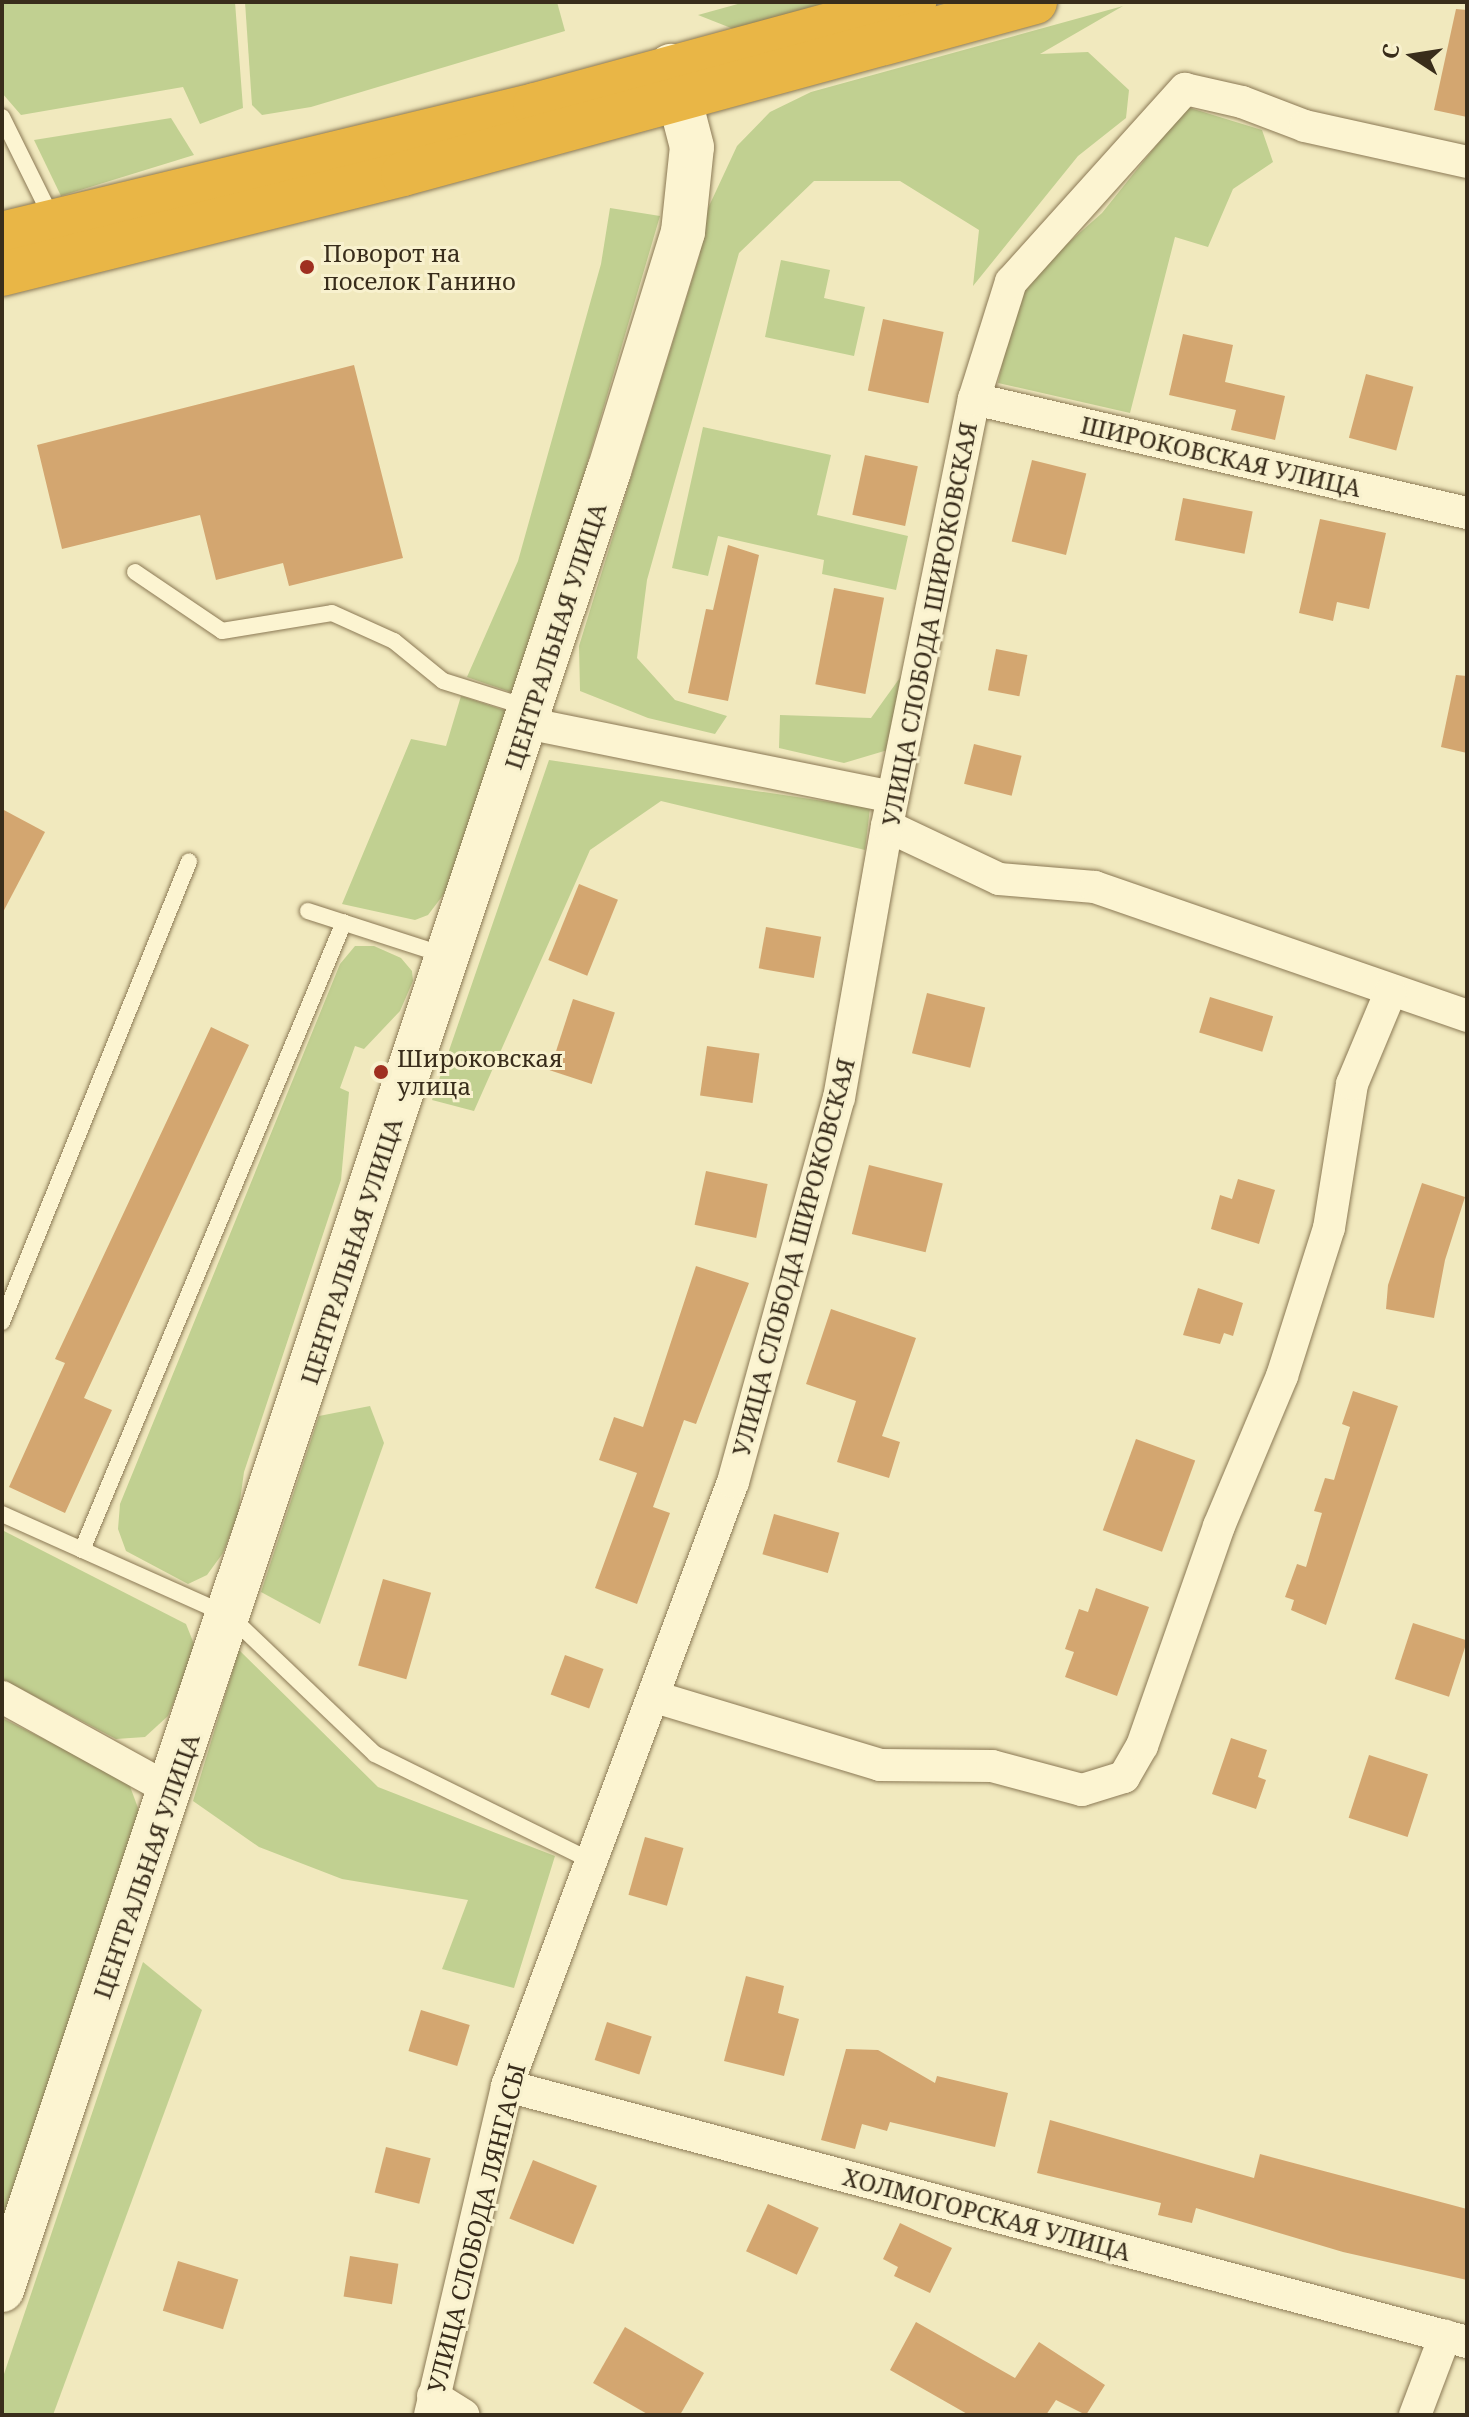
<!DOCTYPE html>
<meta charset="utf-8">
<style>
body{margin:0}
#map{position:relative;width:1469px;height:2417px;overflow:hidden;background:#f1e9be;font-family:"Noto Serif",serif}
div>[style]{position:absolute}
.green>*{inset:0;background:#c1d091}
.building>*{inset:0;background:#d3a670;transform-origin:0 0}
.roads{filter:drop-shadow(0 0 2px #8b7955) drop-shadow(0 0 2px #8b7955)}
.lane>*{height:16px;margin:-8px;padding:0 8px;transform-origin:8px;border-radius:8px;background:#fcf4d1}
.street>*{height:32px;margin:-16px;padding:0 16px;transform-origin:16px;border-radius:16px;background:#fcf4d1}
.secondary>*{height:44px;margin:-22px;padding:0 22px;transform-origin:22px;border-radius:22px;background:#fcf4d1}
.highway>*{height:44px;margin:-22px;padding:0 22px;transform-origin:22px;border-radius:22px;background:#e9b646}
.dots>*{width:22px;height:22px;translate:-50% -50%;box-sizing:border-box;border:4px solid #f8f1ce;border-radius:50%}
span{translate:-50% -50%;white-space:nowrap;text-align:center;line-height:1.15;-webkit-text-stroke:6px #f8f1ce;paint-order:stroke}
.poi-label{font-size:24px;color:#392d1b}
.left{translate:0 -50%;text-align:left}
.street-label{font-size:24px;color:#392d1b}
.frame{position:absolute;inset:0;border:4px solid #392d1b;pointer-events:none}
.north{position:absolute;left:1373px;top:16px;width:80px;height:80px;-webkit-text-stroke:6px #f8f1ce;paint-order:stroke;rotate:282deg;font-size:22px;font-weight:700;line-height:32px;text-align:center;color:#392d1b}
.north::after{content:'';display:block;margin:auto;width:28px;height:36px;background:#392d1b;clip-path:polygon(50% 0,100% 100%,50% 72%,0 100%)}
</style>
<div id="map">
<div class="green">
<div style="clip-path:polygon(2px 2px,235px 2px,243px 108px,200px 124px,183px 87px,21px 115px,2px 93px)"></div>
<div style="clip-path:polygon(245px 2px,557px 2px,565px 31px,311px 107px,262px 115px,252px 105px)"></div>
<div style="clip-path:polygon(745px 2px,842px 2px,736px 30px,698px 15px)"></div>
<div style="clip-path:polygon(1123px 6px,1040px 54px,1088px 52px,1129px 90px,1126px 118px,1078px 156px,973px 286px,979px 230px,900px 181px,814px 181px,739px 253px,647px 580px,637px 658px,675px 700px,727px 716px,715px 734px,648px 718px,580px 691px,579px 646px,700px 254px,697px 239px,703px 219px,737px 146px,770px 112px,811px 92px)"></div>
<div style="clip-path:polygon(1187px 107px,1262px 130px,1273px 162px,1233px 189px,1208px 247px,1175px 237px,1130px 413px,998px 383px,1015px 303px,1057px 253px,1102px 213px)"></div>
<div style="clip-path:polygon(171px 118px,194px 155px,61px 196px,34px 140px)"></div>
<div style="clip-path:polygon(610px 208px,660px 216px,519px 695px,467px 677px,518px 561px,601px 264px)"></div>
<div style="clip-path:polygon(781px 260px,830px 270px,824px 298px,865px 307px,854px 356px,765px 337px)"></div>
<div style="clip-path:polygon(703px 427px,831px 455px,817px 515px,908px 536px,896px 590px,822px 574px,824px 560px,718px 536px,708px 576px,672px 568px)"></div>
<div style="clip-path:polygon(907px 668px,891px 749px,844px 763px,779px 748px,780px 715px,871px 718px)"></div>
<div style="clip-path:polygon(461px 696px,513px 713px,453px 882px,428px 915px,415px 920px,342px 904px,411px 739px,446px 746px)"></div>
<div style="clip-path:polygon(549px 760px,870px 808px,865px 850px,661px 801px,590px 850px,474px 1111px,432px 1100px)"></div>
<div style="clip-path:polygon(355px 946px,374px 946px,401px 958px,412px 971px,413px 981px,400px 1011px,364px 1049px,355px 1046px,340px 1088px,349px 1092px,341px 1180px,244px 1472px,238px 1515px,223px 1553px,207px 1575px,188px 1584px,126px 1551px,118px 1529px,120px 1504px,340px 964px)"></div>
<div style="clip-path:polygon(370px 1406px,384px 1443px,320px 1624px,261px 1592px,319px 1416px)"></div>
<div style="clip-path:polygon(2px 1530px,186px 1624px,196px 1649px,168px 1716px,145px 1737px,116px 1739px,2px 1679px)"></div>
<div style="clip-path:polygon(239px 1650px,378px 1787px,555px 1856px,514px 1988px,442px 1969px,468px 1900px,342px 1879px,259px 1847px,193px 1801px)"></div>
<div style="clip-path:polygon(2px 1718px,128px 1781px,138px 1808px,138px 1825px,2px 2229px)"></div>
<div style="clip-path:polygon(143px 1962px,202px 2010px,53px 2415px,2px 2415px,2px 2380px)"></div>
</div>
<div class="building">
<div style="clip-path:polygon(1456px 9px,1467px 10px,1467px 117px,1434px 110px)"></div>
<div style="left:883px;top:319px;width:62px;height:73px;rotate:12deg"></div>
<div style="clip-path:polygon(1183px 334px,1233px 345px,1225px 382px,1285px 396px,1275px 440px,1231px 430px,1236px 410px,1169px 395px)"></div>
<div style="clip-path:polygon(354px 365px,403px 558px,289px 586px,283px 563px,216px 580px,200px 515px,62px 549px,37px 445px)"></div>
<div style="left:1366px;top:374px;width:49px;height:66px;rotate:15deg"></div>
<div style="left:865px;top:455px;width:54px;height:61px;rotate:12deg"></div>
<div style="left:1032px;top:460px;width:56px;height:84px;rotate:14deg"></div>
<div style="left:1183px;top:498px;width:71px;height:43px;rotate:11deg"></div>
<div style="clip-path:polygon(1320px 519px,1386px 533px,1369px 609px,1337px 602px,1333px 621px,1299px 613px)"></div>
<div style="clip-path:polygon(728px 545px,759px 555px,728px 701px,688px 693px,706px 609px,713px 610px)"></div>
<div style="left:834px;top:588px;width:51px;height:98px;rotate:11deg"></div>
<div style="left:996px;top:649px;width:32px;height:42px;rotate:11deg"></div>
<div style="clip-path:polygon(1456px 675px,1467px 676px,1467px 753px,1441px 747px)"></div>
<div style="left:974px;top:744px;width:49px;height:41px;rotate:14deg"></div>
<div style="clip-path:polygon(2px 809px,45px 832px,2px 914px)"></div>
<div style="left:579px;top:884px;width:42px;height:82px;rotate:22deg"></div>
<div style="left:766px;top:927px;width:56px;height:42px;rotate:10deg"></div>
<div style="left:927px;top:993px;width:60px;height:62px;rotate:14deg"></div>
<div style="left:1210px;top:997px;width:66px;height:37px;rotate:17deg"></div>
<div style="left:573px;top:999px;width:44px;height:75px;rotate:18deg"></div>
<div style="clip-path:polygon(211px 1027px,249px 1045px,84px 1398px,112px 1410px,65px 1513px,9px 1487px,65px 1363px,55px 1359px)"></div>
<div style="left:707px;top:1046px;width:53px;height:50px;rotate:8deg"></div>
<div style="left:869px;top:1165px;width:76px;height:71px;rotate:14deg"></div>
<div style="left:706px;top:1171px;width:63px;height:55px;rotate:12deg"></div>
<div style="clip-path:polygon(1238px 1179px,1275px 1190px,1259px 1244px,1211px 1229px,1220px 1195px,1232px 1199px)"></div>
<div style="clip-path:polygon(1422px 1183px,1465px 1197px,1445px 1260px,1434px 1318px,1386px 1309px,1388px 1285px)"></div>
<div style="clip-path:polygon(696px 1266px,749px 1283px,696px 1424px,684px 1420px,653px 1507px,670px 1513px,637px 1604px,595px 1588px,637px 1473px,599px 1460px,614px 1417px,643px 1427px)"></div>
<div style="clip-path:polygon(1198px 1288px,1243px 1303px,1233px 1336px,1224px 1333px,1220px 1344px,1183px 1335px)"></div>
<div style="clip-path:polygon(831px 1309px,916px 1338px,882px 1436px,900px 1442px,889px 1478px,837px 1462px,856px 1401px,806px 1384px)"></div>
<div style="clip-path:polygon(1353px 1391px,1398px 1406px,1326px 1625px,1291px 1610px,1294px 1600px,1285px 1597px,1297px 1564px,1306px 1567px,1322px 1513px,1314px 1511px,1325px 1478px,1334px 1480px,1350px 1427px,1342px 1424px)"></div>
<div style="left:1136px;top:1439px;width:63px;height:97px;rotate:20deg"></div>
<div style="left:774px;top:1514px;width:68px;height:42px;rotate:16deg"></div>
<div style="left:383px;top:1579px;width:50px;height:90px;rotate:16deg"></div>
<div style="clip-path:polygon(1096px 1588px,1149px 1607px,1117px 1696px,1065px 1677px,1074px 1652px,1065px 1649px,1079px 1609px,1088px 1612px)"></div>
<div style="left:1413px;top:1623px;width:57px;height:59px;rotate:18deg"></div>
<div style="left:565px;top:1655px;width:41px;height:42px;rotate:20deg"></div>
<div style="clip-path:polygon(1231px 1738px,1267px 1750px,1258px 1777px,1266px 1780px,1256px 1809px,1212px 1794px)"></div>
<div style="left:1369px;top:1755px;width:62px;height:66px;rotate:18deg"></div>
<div style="left:645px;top:1837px;width:40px;height:60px;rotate:16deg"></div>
<div style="clip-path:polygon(746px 1976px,784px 1986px,778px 2013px,799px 2019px,784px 2076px,724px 2061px)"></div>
<div style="left:421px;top:2010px;width:51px;height:43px;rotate:17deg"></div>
<div style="left:607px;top:2022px;width:47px;height:40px;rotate:18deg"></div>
<div style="clip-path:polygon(846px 2049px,878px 2050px,935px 2083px,937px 2076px,1008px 2093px,995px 2147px,890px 2122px,887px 2131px,862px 2124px,855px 2149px,821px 2140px)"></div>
<div style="clip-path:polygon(1050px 2120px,1254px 2178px,1260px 2154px,1467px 2209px,1467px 2280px,1343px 2252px,1196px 2208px,1192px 2223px,1158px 2215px,1161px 2203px,1037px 2173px)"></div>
<div style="left:386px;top:2147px;width:46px;height:47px;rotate:14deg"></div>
<div style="left:533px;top:2160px;width:69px;height:63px;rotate:22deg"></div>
<div style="left:768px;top:2204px;width:56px;height:52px;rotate:25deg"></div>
<div style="clip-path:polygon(900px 2223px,952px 2248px,930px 2293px,894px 2276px,898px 2267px,883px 2259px)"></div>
<div style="left:350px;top:2256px;width:49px;height:41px;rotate:9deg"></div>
<div style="left:178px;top:2261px;width:63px;height:52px;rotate:17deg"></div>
<div style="clip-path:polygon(916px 2322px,1015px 2378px,1039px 2342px,1105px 2385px,1086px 2415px,1056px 2400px,1046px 2415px,969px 2415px,890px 2370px)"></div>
<div style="clip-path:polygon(625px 2327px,704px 2373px,680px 2415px,649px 2415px,593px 2383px)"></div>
</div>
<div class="roads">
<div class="lane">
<div style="left:2px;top:117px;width:113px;rotate:63.7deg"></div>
<div style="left:135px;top:572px;width:105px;rotate:34.1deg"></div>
<div style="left:222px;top:631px;width:111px;rotate:-9.3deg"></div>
<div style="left:332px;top:613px;width:68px;rotate:24.3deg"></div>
<div style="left:394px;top:641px;width:63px;rotate:39.2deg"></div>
<div style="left:443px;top:681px;width:90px;rotate:17.4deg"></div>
<div style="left:308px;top:911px;width:146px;rotate:17.9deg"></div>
<div style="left:2px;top:1322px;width:497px;rotate:-67.9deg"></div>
<div style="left:2px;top:1514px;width:250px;rotate:24.1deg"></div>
<div style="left:230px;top:1616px;width:200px;rotate:43.6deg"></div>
<div style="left:375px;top:1754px;width:244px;rotate:26.3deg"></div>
<div style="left:82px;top:1550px;width:680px;rotate:-67.35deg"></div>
</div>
<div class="street">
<div style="left:974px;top:399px;width:506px;rotate:13.02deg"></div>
<div style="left:526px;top:723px;width:374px;rotate:11.4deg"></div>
<div style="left:887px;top:826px;width:124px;rotate:25.3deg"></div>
<div style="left:999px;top:879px;width:96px;rotate:4.8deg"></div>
<div style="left:1095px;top:887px;width:394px;rotate:19.1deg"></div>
<div style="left:2px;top:1697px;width:194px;rotate:28.9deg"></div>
<div style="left:655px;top:1697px;width:235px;rotate:16.8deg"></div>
<div style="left:880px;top:1765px;width:112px;rotate:0.5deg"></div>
<div style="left:992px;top:1766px;width:93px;rotate:14.9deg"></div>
<div style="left:1082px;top:1790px;width:44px;rotate:-17.2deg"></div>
<div style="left:1124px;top:1777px;width:36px;rotate:-60deg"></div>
<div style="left:1142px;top:1746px;width:233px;rotate:-70.7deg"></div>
<div style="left:1219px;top:1526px;width:163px;rotate:-67.2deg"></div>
<div style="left:1282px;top:1376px;width:155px;rotate:-72.4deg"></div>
<div style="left:1329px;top:1228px;width:146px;rotate:-80.9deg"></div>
<div style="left:1352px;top:1084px;width:99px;rotate:-67.3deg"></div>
<div style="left:507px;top:2086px;width:994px;rotate:14.93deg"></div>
<div style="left:433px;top:2396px;width:36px;rotate:32deg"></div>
<div style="left:430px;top:2415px;width:338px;rotate:-76.8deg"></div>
<div style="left:507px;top:2086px;width:645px;rotate:-69.49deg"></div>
<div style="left:733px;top:1482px;width:398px;rotate:-74.6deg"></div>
<div style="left:839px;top:1098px;width:276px;rotate:-80deg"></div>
<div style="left:887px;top:826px;width:436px;rotate:-78.5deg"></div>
<div style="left:974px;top:399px;width:123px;rotate:-72.5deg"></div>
<div style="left:1011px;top:282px;width:260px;rotate:-48deg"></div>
<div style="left:1185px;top:89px;width:58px;rotate:12.8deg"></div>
<div style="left:1242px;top:102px;width:67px;rotate:20.9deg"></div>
<div style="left:1305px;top:126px;width:166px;rotate:12.5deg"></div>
<div style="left:1415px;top:2415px;width:85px;rotate:-69.2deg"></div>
</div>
<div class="secondary">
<div style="left:2px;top:2290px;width:1918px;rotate:-71.55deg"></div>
<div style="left:609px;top:471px;width:250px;rotate:-72.8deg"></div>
<div style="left:683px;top:232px;width:85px;rotate:-84deg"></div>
<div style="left:692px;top:147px;width:84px;rotate:-104.5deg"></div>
</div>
<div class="highway">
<div style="left:2px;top:234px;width:548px;rotate:-13.61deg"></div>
<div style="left:535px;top:105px;width:393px;rotate:-15.2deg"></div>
<div style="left:2px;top:274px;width:413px;rotate:-14deg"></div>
<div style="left:403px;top:174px;width:655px;rotate:-15.22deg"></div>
</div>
</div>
<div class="dots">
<div style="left:307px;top:267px;background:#9f2f20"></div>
<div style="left:381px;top:1072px;background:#9f2f20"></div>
</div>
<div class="poi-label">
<span class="left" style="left:323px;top:267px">Поворот на<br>поселок Ганино</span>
<span class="left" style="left:397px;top:1072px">Широковская<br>улица</span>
</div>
<div class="street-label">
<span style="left:1221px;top:456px;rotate:13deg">ШИРОКОВСКАЯ УЛИЦА</span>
<span style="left:929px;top:624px;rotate:-79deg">УЛИЦА СЛОБОДА ШИРОКОВСКАЯ</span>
<span style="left:555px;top:636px;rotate:-72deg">ЦЕНТРАЛЬНАЯ УЛИЦА</span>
<span style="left:351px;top:1251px;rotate:-72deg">ЦЕНТРАЛЬНАЯ УЛИЦА</span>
<span style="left:793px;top:1257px;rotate:-75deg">УЛИЦА СЛОБОДА ШИРОКОВСКАЯ</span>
<span style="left:146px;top:1866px;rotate:-71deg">ЦЕНТРАЛЬНАЯ УЛИЦА</span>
<span style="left:987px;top:2214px;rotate:15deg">ХОЛМОГОРСКАЯ УЛИЦА</span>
<span style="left:476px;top:2228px;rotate:-76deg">УЛИЦА СЛОБОДА ЛЯНГАСЫ</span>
</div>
<div class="frame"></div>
<div class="north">С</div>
</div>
